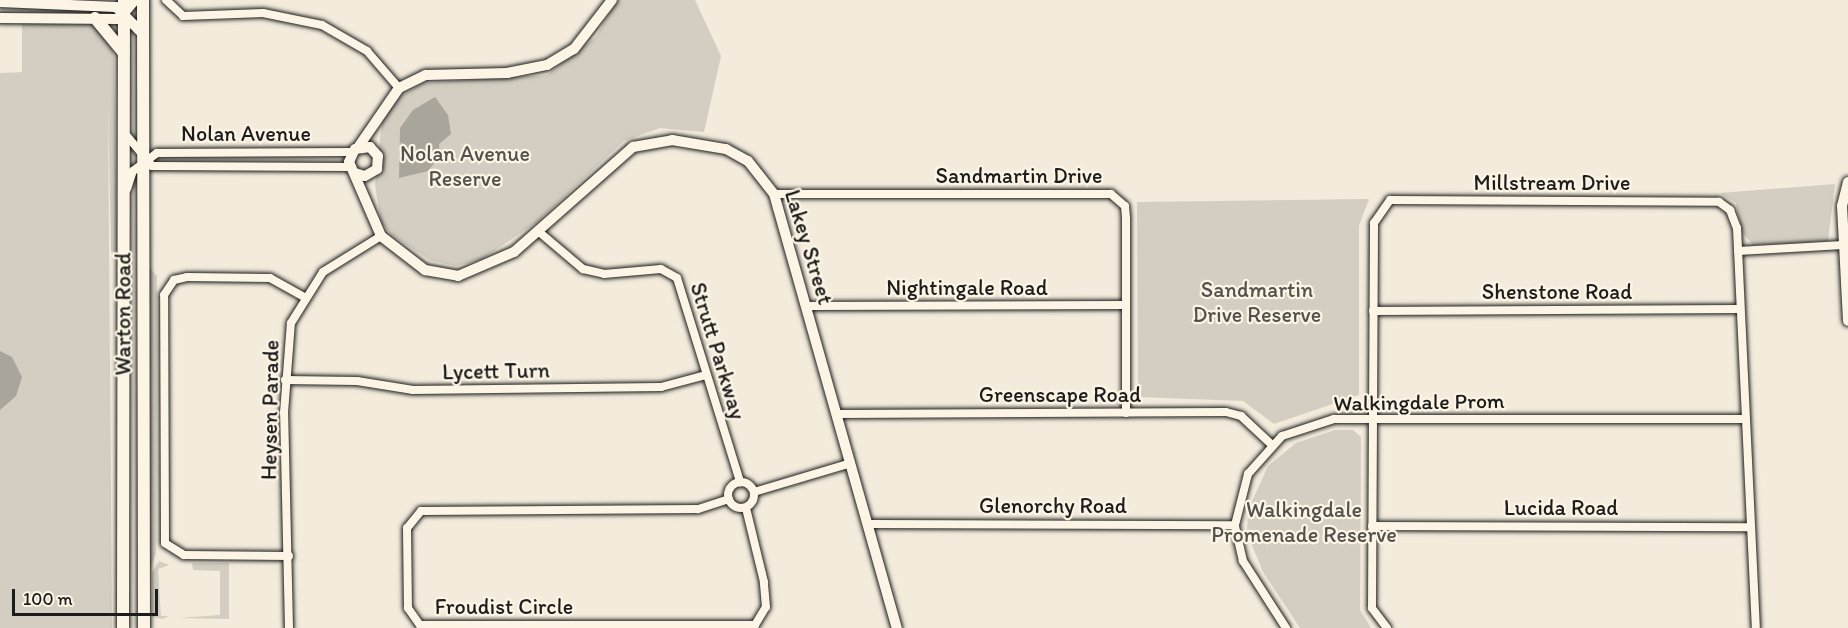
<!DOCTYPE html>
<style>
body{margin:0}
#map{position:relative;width:1848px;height:628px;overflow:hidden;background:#f3ecdd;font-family:Itim,sans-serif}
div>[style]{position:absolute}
.green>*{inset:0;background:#d3cec1}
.water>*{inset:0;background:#aaa59b}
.roads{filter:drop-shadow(0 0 2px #1c1c1c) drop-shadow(0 0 2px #1c1c1c)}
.street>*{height:8px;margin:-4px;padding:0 4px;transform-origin:4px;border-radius:4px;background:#fcf5e5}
.street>.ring{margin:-4px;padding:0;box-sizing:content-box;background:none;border:8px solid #fcf5e5;border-radius:50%}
.secondary>*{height:10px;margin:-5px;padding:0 5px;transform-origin:5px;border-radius:5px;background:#fcf5e5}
.primary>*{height:12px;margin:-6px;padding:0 6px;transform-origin:6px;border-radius:6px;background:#fcf5e5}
span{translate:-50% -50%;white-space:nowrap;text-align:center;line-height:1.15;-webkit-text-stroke:4.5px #fcf5e5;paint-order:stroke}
.street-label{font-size:22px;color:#1c1c1c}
.park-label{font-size:22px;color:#53514e}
.scale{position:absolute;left:12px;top:589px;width:146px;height:27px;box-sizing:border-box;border:3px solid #1c1c1c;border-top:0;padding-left:8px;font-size:18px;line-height:21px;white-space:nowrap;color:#1c1c1c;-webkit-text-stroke:4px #fcf5e5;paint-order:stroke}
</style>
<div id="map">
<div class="green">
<div style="clip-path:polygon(617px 0,695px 0,721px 56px,704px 132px,660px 128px,624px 141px,537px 222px,482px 259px,456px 266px,431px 261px,392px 235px,381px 222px,375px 185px,382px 122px,396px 99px,423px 83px,547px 75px,596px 37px)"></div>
<div style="clip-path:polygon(22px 22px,93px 24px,110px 41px,114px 58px,117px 251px,111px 252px,108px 102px,112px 628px,0 628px,0 73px,22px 72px)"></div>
<div style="clip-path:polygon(1835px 184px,1828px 241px,1753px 245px,1742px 232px,1736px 203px,1720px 193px)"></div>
<div style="clip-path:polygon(1369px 199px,1359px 226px,1359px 395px,1274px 424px,1243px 401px,1138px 397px,1137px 202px)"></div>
<div style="clip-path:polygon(149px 267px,157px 276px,156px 553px,149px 572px)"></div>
<div style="clip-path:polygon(1335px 430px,1353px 430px,1361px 437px,1360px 610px,1371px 628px,1300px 628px,1263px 572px,1247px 533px,1248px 510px,1268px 466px,1296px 443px)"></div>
<div style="clip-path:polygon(159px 561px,169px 565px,158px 569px,161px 616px,169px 616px,163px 619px,152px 617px,152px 573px)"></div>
<div style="clip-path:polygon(192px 563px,229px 563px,229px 619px,179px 618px,220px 615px,220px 571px,193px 570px)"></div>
</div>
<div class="water">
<div style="clip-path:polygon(435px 97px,448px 115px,451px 134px,439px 144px,440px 156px,428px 171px,399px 178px,400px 128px,413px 110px)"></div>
<div style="clip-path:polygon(0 351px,12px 357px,22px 377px,16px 396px,0 410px)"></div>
</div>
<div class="roads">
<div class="street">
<div style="left:166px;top:0;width:23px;rotate:43deg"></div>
<div style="left:183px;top:16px;width:80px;rotate:-2.1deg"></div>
<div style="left:263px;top:13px;width:60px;rotate:11.5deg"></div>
<div style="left:322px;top:25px;width:52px;rotate:30deg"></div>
<div style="left:367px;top:51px;width:49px;rotate:49.1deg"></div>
<div style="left:127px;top:136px;width:39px;rotate:50deg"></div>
<div style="left:152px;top:166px;width:198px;rotate:0.3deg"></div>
<div style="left:127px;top:189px;width:19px;rotate:-72deg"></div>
<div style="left:133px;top:171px;width:30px;rotate:-37deg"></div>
<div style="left:157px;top:153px;width:194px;rotate:-0.3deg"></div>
<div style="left:774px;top:194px;width:337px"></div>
<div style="left:1111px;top:194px;width:18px;rotate:41deg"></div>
<div style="left:1125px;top:206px;width:12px;rotate:85deg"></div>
<div style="left:1126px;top:218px;width:195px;rotate:90deg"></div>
<div style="left:538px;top:231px;width:59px;rotate:40.2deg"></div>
<div style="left:583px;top:269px;width:22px;rotate:13deg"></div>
<div style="left:604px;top:274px;width:57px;rotate:-5deg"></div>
<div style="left:661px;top:269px;width:18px;rotate:29deg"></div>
<div style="left:677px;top:278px;width:214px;rotate:72.8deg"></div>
<div style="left:1738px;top:251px;width:105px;rotate:-3.3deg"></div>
<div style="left:808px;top:306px;width:318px;rotate:-0.2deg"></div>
<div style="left:1373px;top:311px;width:367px;rotate:-0.3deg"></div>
<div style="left:285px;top:380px;width:72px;rotate:0.8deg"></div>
<div style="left:357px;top:381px;width:57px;rotate:9.1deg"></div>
<div style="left:413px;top:390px;width:248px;rotate:-0.7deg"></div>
<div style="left:661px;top:387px;width:47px;rotate:-14.9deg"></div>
<div style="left:837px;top:414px;width:389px;rotate:-0.3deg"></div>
<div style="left:1226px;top:412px;width:16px;rotate:15deg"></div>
<div style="left:1241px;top:416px;width:41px;rotate:43deg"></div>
<div class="ring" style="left:728px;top:482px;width:18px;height:18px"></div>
<div style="left:754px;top:492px;width:101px;rotate:-16.6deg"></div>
<div style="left:729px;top:499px;width:33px;rotate:162deg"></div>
<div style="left:698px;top:509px;width:277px;rotate:179.6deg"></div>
<div style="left:421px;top:511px;width:22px;rotate:129deg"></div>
<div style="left:407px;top:528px;width:80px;rotate:89.3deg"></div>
<div style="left:408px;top:608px;width:21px;rotate:55deg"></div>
<div style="left:420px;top:625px;width:335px"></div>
<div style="left:755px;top:625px;width:21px;rotate:-59deg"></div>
<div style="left:766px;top:607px;width:25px;rotate:-95deg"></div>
<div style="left:764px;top:582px;width:76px;rotate:-103.7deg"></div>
<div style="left:870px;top:524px;width:365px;rotate:0.2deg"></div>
<div style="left:1372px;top:526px;width:378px;rotate:0.2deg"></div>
<div style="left:289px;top:556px;width:105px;rotate:-179.5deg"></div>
<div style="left:184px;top:555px;width:22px;rotate:-148deg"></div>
<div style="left:165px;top:543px;width:248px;rotate:-90.2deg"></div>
<div style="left:164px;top:295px;width:18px;rotate:-56deg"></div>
<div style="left:174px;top:280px;width:13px;rotate:-13deg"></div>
<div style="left:187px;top:277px;width:83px;rotate:0.7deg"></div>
<div style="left:270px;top:278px;width:38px;rotate:29deg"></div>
<div style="left:289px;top:628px;width:215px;rotate:-91.3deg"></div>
<div style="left:284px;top:413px;width:90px;rotate:-85.6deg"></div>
<div style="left:291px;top:323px;width:60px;rotate:-57.9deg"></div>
<div style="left:323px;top:272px;width:68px;rotate:-31.8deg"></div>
<div style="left:1286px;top:628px;width:80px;rotate:-122.7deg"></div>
<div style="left:1243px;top:561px;width:37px;rotate:-103deg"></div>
<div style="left:1235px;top:525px;width:53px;rotate:-75.7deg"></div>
<div style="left:1248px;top:474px;width:51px;rotate:-48.2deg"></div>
<div style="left:1282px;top:436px;width:55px;rotate:-18.1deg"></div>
<div style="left:1334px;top:419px;width:411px"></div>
<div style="left:1387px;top:628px;width:25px;rotate:-127deg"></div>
<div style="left:1372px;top:608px;width:385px;rotate:-89.7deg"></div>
<div style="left:1374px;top:223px;width:28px;rotate:-55deg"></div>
<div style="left:1390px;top:200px;width:329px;rotate:0.3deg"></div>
<div style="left:1719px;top:202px;width:14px;rotate:36deg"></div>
<div style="left:1730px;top:210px;width:19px;rotate:69deg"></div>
<div style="left:1737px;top:228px;width:400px;rotate:87.3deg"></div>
</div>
<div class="secondary">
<div style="left:0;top:2px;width:116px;rotate:2.5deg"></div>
<div style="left:116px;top:7px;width:38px;rotate:45deg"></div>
<div style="left:0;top:18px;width:119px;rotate:0.5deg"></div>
<div style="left:119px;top:19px;width:25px;rotate:-50deg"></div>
<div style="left:359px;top:146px;width:70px;rotate:-55.4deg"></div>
<div style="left:399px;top:88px;width:30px;rotate:-26deg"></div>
<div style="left:426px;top:75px;width:81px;rotate:-1.4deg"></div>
<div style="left:507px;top:73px;width:41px;rotate:-11.3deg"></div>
<div style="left:547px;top:65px;width:31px;rotate:-31deg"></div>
<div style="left:574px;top:49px;width:62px;rotate:-52.2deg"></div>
<div style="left:355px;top:173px;width:10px;rotate:17deg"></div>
<div style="left:365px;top:176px;width:14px;rotate:-30deg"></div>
<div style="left:377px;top:169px;width:13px;rotate:-86deg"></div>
<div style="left:378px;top:156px;width:12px;rotate:-132deg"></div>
<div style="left:370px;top:147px;width:15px;rotate:172deg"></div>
<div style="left:355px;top:149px;width:14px;rotate:115deg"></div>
<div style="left:349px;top:162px;width:81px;rotate:66.6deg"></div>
<div style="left:381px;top:236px;width:56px;rotate:37.7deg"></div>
<div style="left:425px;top:270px;width:34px;rotate:10deg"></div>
<div style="left:458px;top:276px;width:61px;rotate:-23.2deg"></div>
<div style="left:514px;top:252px;width:159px;rotate:-41.4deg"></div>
<div style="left:633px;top:147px;width:40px;rotate:-10deg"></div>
<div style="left:672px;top:140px;width:55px;rotate:9.5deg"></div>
<div style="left:726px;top:149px;width:25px;rotate:29deg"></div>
<div style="left:748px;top:161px;width:42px;rotate:51.8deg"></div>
<div style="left:774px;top:194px;width:451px;rotate:74.2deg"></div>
<div style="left:1848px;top:182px;width:25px;rotate:104deg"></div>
<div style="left:1842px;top:206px;width:115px;rotate:87deg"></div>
</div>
<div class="primary">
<div style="left:143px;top:0;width:628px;rotate:89.91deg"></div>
<div style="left:95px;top:18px;width:45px;rotate:50.4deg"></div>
<div style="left:123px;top:628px;width:628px;rotate:-89.91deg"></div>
</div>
</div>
<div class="street-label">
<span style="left:246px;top:134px">Nolan Avenue</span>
<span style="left:1019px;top:176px">Sandmartin Drive</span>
<span style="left:1552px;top:183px">Millstream Drive</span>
<span style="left:809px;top:247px;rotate:73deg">Lakey Street</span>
<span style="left:967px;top:288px">Nightingale Road</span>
<span style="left:1557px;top:292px">Shenstone Road</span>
<span style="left:123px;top:314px;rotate:-90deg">Warton Road</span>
<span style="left:718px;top:351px;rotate:73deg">Strutt Parkway</span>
<span style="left:496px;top:371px;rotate:-1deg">Lycett Turn</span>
<span style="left:1060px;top:395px">Greenscape Road</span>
<span style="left:1419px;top:402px;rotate:-1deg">Walkingdale Prom</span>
<span style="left:270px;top:410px;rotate:-89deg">Heysen Parade</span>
<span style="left:1053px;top:506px">Glenorchy Road</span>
<span style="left:1561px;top:508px">Lucida Road</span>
<span style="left:504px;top:607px">Froudist Circle</span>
</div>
<div class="park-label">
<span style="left:465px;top:166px">Nolan Avenue<br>Reserve</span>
<span style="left:1257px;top:302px">Sandmartin<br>Drive Reserve</span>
<span style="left:1304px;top:522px">Walkingdale<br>Promenade Reserve</span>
</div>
<div class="scale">100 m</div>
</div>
